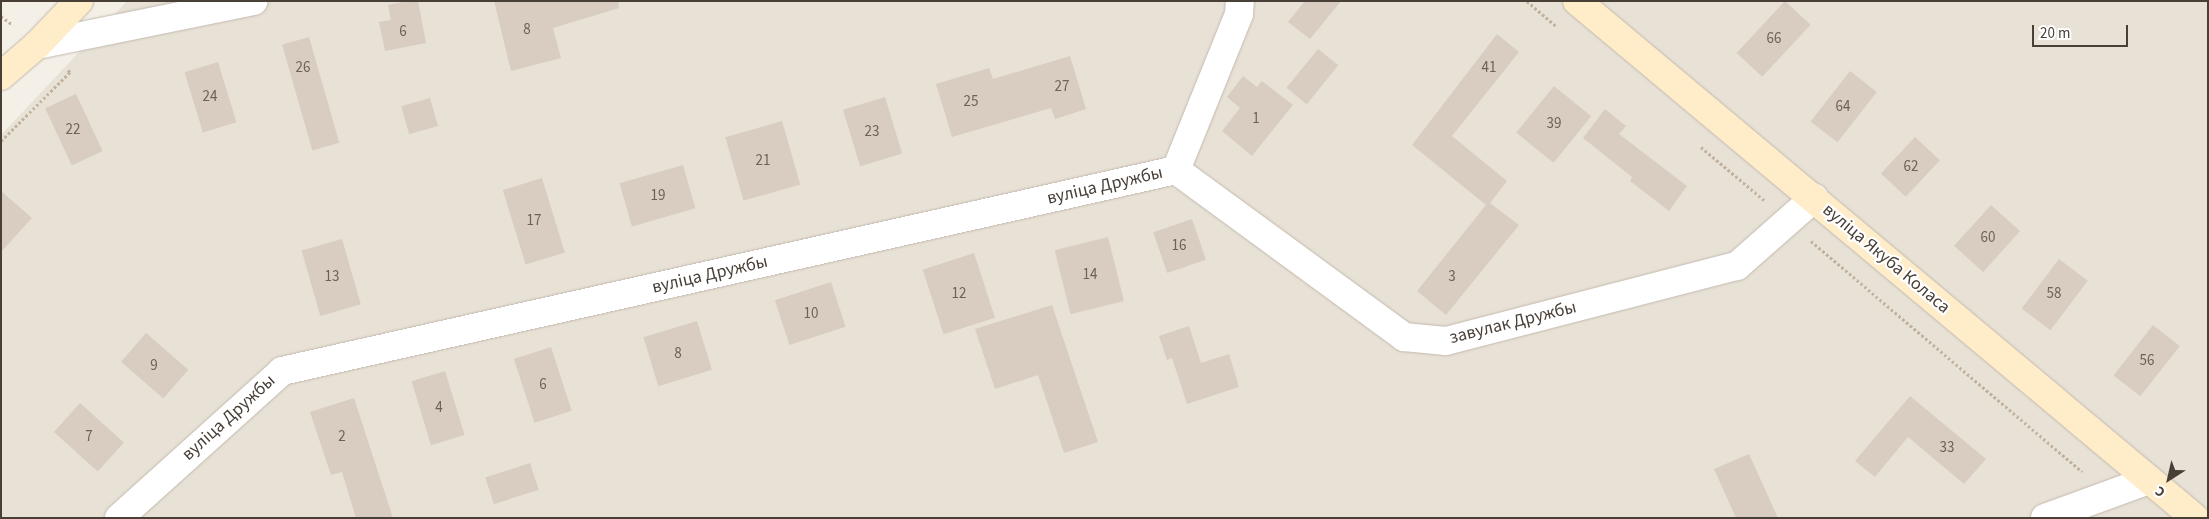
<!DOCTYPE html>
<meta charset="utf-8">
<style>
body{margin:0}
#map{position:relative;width:2209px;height:519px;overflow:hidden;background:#f4f0e8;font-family:"Source Sans 3",sans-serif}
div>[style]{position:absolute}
.residential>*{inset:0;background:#e8e1d6}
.building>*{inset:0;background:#d9cdc1;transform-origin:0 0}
.path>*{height:3px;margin-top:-1.5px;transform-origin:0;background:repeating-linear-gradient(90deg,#c2b19c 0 2.5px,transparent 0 5px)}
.roads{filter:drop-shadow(0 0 1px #c3b9ae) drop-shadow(0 0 1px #c3b9ae)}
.minor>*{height:28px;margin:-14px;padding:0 14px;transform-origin:14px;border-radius:14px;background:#fff}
.secondary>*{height:28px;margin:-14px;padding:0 14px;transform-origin:14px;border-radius:14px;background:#ffecc8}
span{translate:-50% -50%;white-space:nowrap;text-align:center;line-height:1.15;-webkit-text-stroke:4.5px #fff;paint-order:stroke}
.number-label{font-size:15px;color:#6c625a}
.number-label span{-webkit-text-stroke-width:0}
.street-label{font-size:18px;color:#483f37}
.frame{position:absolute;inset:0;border:2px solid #483f37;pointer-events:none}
.north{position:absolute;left:2144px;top:454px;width:50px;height:50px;-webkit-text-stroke:4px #fff;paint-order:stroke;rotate:215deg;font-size:14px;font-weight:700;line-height:20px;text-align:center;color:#483f37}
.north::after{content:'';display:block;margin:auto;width:18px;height:22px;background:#483f37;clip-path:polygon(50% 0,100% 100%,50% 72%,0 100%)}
.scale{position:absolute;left:2032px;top:25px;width:96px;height:22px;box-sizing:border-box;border:2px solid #483f37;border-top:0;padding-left:6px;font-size:15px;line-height:18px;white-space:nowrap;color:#483f37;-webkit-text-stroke:4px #fff;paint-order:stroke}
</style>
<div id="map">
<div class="residential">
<div style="clip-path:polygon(127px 1px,2208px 1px,2208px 518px,1px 518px,1px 135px)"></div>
</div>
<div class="building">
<div style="clip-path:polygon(408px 1px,418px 1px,426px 43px,385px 51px,379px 22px,391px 20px,388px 5px)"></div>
<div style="clip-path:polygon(494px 1px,618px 1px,619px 8px,553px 28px,561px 58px,511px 71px)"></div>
<div style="clip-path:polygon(1305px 1px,1341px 1px,1310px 39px,1288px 22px)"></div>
<div style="left:1785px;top:1px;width:35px;height:71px;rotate:43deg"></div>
<div style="clip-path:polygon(1497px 34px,1519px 52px,1452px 136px,1507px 181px,1490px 203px,1519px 225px,1446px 315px,1417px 291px,1486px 205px,1412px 145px)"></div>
<div style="left:309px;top:37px;width:110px;height:28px;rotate:74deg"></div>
<div style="left:1318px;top:49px;width:26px;height:50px;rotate:39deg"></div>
<div style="clip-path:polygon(1070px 56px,1086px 109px,1055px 119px,1051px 108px,952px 137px,936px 84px,989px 68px,993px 79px)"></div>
<div style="left:218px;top:62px;width:63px;height:35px;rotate:73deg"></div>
<div style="left:1850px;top:71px;width:34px;height:64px;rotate:38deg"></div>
<div style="clip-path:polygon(1243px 76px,1257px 87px,1262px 81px,1293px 105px,1252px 156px,1222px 131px,1240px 108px,1227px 97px)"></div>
<div style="left:1554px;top:86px;width:48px;height:60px;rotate:39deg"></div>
<div style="left:76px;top:94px;width:63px;height:34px;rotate:65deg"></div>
<div style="left:885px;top:97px;width:59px;height:44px;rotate:73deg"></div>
<div style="left:430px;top:98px;width:29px;height:30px;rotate:74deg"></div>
<div style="clip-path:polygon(1605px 109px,1626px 126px,1619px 134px,1687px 186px,1669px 211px,1630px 181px,1632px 177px,1583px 138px)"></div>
<div style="left:782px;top:121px;width:66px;height:59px;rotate:74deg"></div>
<div style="left:1915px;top:137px;width:34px;height:50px;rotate:43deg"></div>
<div style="left:683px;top:165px;width:45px;height:66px;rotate:74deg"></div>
<div style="left:542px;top:178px;width:78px;height:41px;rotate:73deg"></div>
<div style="clip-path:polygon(1px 191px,32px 218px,1px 252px)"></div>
<div style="left:1991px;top:205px;width:39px;height:55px;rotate:42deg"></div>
<div style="left:1192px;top:219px;width:43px;height:41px;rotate:71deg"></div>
<div style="left:1108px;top:237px;width:66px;height:55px;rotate:76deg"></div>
<div style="left:342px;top:239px;width:68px;height:42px;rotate:74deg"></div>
<div style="left:974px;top:253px;width:68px;height:54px;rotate:72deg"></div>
<div style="left:2059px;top:259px;width:36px;height:62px;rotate:37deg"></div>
<div style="left:831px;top:282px;width:47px;height:59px;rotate:72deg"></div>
<div style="clip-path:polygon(1052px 305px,1098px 442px,1064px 453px,1038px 375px,995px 389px,975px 329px)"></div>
<div style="left:697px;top:321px;width:51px;height:56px;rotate:73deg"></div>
<div style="left:2153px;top:325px;width:34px;height:64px;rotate:38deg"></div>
<div style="clip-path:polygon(1189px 326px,1201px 363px,1229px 354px,1239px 387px,1187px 404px,1172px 358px,1167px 360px,1159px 336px)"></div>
<div style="left:146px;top:333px;width:56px;height:38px;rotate:41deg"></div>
<div style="left:551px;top:347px;width:67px;height:39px;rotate:72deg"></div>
<div style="left:445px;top:371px;width:67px;height:35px;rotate:73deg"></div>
<div style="clip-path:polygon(1910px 396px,1986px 459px,1964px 484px,1908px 437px,1875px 477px,1855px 461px)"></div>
<div style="clip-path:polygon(354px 398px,393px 518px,356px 518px,342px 472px,331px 475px,310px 412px)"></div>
<div style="left:80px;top:403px;width:59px;height:39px;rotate:42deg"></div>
<div style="clip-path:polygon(1749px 454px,1778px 518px,1736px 518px,1714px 469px)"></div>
<div style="left:530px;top:463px;width:28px;height:47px;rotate:72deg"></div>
</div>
<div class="path">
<div style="left:1527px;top:1px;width:38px;rotate:41deg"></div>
<div style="left:1px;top:16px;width:15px;rotate:37deg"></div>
<div style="left:1px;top:141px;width:98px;rotate:-45deg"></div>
<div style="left:70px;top:72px;width:3px;rotate:-135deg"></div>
<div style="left:1701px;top:147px;width:84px;rotate:40.2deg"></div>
<div style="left:1811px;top:241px;width:356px;rotate:40.4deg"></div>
</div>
<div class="roads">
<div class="minor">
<div style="left:37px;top:45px;width:221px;rotate:-11.5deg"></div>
<div style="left:1176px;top:170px;width:283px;rotate:36.2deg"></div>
<div style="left:1404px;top:337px;width:42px;rotate:5.4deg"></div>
<div style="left:1446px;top:341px;width:301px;rotate:-14.5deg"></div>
<div style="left:1737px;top:266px;width:103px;rotate:-41.4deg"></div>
<div style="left:119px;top:518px;width:219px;rotate:-42deg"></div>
<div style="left:282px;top:371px;width:916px;rotate:-12.67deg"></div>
<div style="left:1176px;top:170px;width:168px;rotate:-68deg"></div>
<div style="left:1239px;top:14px;width:13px;rotate:-86deg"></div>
<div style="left:2045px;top:518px;width:111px;rotate:-20.1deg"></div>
</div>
<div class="secondary">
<div style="left:1577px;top:1px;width:806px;rotate:39.91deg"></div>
<div style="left:1px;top:76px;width:48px;rotate:-40.7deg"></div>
<div style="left:37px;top:45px;width:61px;rotate:-46.3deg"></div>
</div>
</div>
<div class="number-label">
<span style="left:527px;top:30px">8</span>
<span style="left:403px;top:32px">6</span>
<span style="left:1774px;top:39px">66</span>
<span style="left:303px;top:68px">26</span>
<span style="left:1489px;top:68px">41</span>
<span style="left:1062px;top:87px">27</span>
<span style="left:210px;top:97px">24</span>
<span style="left:971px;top:102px">25</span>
<span style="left:1843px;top:107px">64</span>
<span style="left:1256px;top:119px">1</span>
<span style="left:1554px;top:124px">39</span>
<span style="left:73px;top:130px">22</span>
<span style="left:872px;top:132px">23</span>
<span style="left:763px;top:161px">21</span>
<span style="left:1911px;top:167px">62</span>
<span style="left:658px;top:196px">19</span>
<span style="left:534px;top:221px">17</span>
<span style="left:1988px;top:238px">60</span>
<span style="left:1179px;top:246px">16</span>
<span style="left:1090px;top:275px">14</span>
<span style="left:332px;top:277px">13</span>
<span style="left:1452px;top:277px">3</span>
<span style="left:959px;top:294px">12</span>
<span style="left:2054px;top:294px">58</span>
<span style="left:811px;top:314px">10</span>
<span style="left:678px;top:354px">8</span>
<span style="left:2147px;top:361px">56</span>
<span style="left:154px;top:366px">9</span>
<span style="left:543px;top:385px">6</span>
<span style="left:439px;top:408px">4</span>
<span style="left:89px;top:437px">7</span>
<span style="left:342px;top:437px">2</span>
<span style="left:1947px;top:448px">33</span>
</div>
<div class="street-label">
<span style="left:1105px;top:186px;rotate:-13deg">вуліца Дружбы</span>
<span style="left:1886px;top:259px;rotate:40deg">вуліца Якуба Коласа</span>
<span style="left:710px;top:275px;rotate:-13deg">вуліца Дружбы</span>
<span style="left:1513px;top:323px;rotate:-14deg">завулак Дружбы</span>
<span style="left:229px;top:418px;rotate:-42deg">вуліца Дружбы</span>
</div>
<div class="frame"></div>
<div class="north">С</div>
<div class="scale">20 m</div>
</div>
